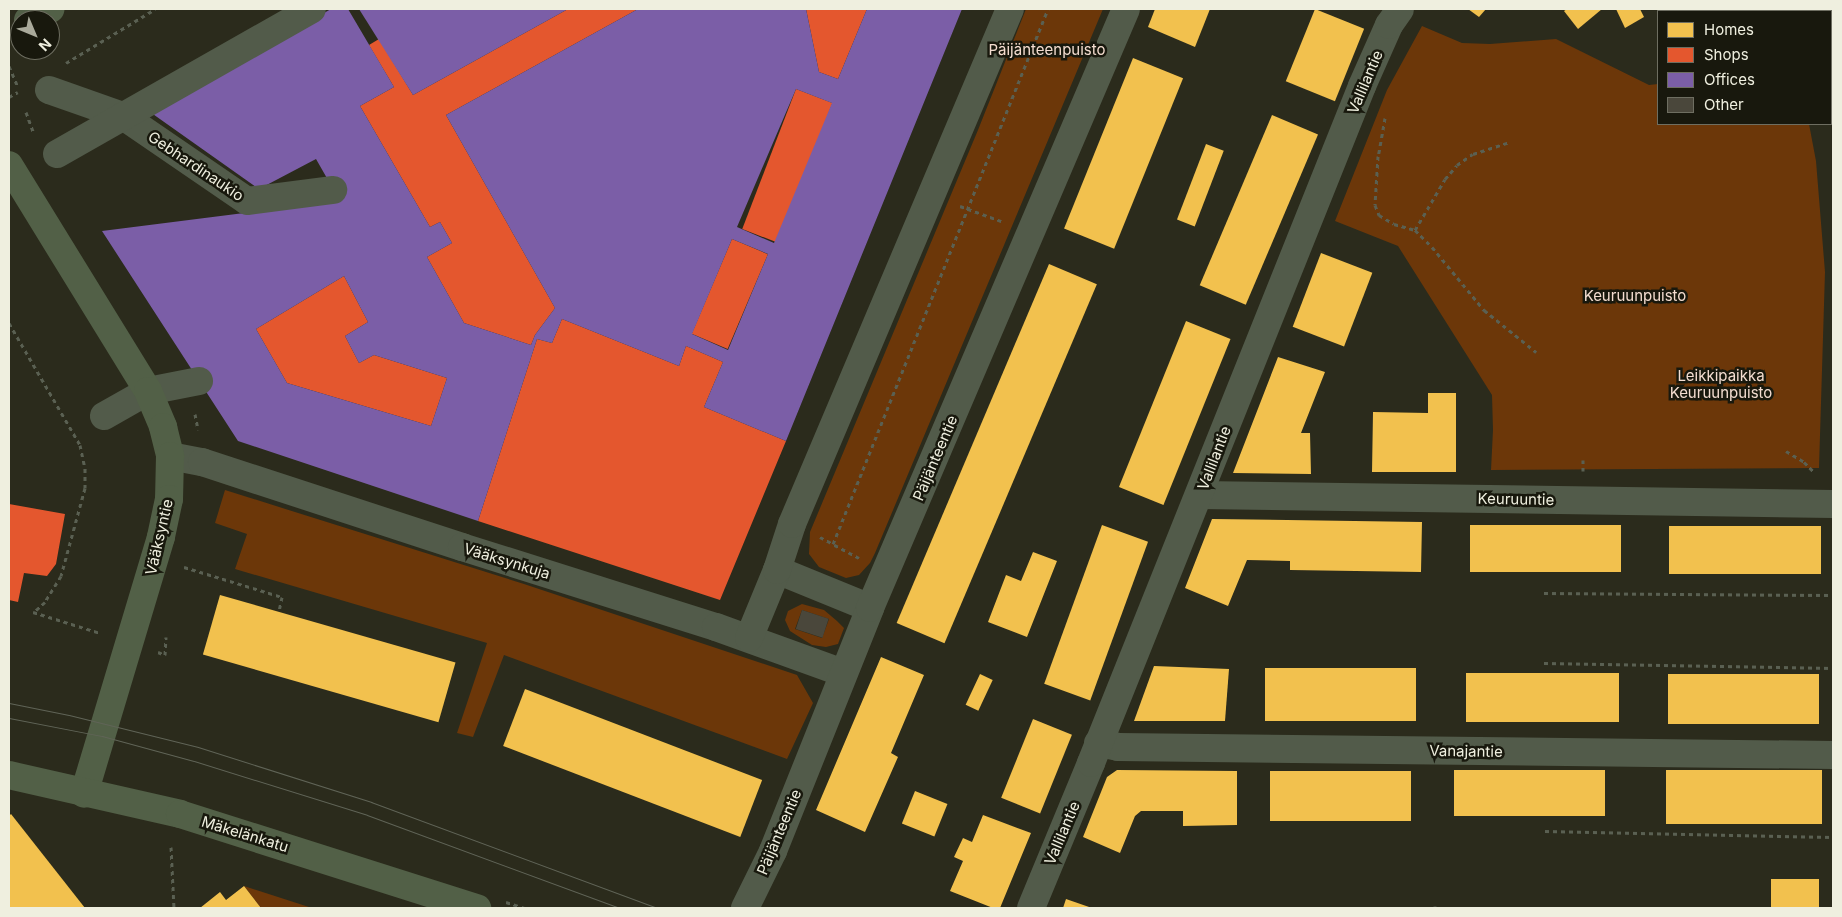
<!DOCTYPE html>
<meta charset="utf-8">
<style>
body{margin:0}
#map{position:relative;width:1842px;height:917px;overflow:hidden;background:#2b2b1c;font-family:Inter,sans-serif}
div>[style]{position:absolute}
.green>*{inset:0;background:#6c3709}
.homes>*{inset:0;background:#f2c14e;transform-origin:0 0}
.shops>*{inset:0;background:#e4572e;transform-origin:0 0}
.offices>*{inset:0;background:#7b5ea7}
.building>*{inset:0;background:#4a473b;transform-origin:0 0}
.path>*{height:3px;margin-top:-1.5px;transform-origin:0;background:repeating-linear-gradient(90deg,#5a6052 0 4px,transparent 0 8px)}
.minor>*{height:28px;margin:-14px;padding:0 14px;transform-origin:14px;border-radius:14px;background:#525b4a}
.major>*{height:28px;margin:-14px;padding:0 14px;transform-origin:14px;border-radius:14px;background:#526047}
.tram>*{height:1px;margin:-0.5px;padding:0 0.5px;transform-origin:0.5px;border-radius:0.5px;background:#606457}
span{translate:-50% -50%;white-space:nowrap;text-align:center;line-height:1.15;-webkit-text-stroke:5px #18180d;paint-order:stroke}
.park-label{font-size:15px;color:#f4ddd0}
.street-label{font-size:15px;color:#efefdf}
.frame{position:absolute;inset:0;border:10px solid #efefdf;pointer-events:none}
.legend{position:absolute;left:1657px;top:10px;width:175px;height:115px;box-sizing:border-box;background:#18180d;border:1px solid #6e6e61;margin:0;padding:6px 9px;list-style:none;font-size:15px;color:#efefdf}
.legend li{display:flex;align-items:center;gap:10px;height:25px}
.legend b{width:25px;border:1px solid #6e6e61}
.north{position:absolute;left:10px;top:10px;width:50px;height:50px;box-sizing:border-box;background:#18180d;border:1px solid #6e6e61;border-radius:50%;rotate:135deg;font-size:14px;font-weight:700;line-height:20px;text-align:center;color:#efefdf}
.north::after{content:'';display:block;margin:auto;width:18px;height:22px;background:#aaaa9b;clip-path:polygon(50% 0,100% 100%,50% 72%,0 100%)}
</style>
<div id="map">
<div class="green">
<div style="clip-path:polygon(1026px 9px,1103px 9px,875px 553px,870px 563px,859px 575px,846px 578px,819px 567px,809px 554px,810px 532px,978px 130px)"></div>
<div style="clip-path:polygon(1422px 26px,1462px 43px,1490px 44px,1556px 39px,1649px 85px,1658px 84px,1658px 124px,1809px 124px,1816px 161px,1825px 272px,1819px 468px,1491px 470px,1493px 430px,1492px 395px,1398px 246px,1335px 221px,1387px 90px)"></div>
<div style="clip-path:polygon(225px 490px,524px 584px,797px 675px,813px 703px,787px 759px,504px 655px,473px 737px,457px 733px,487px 643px,235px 569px,247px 534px,215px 523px)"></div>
<div style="clip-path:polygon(evenodd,802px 604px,824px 610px,837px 621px,844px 628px,838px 644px,826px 647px,812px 645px,790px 631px,785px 620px,788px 611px,802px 604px,802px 610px,829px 619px,822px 638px,795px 629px,802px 610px)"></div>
<div style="clip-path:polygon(244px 886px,312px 908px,261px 908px)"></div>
</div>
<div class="homes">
<div style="clip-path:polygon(1155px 9px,1210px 9px,1195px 47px,1148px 27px)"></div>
<div style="left:1315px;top:9px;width:53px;height:78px;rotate:22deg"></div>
<div style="clip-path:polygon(1468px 9px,1486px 9px,1479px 17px)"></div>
<div style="clip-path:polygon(1567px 9px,1602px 9px,1578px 29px,1564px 11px)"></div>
<div style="clip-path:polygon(1616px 9px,1640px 9px,1644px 17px,1625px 28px)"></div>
<div style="clip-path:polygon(1699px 9px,1785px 9px,1785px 11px,1729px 11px,1728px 9px,1700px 11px)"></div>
<div style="left:1133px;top:58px;width:54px;height:184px;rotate:22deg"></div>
<div style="left:1272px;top:115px;width:50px;height:185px;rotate:23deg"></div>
<div style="left:1206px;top:144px;width:19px;height:81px;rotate:21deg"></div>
<div style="left:1321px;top:253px;width:55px;height:79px;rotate:21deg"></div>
<div style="left:1049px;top:264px;width:52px;height:390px;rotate:23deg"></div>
<div style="left:1186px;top:321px;width:48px;height:179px;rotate:22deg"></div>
<div style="clip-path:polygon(1278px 357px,1325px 372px,1301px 433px,1310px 433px,1311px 474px,1233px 473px)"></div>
<div style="clip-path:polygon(1428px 393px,1456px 393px,1456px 472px,1372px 472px,1373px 412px,1428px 413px)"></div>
<div style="clip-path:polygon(1212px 519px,1422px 522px,1421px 572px,1290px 570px,1290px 561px,1247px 560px,1228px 606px,1185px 588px)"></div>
<div style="left:1102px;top:525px;width:49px;height:169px;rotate:20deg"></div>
<div style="left:1470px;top:525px;width:151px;height:47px"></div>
<div style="left:1669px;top:526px;width:152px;height:48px"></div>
<div style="clip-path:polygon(1033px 552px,1057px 561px,1027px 637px,988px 622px,1006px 575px,1021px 581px)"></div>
<div style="left:220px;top:595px;width:245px;height:62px;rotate:16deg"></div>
<div style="clip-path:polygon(881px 657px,924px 675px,891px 753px,898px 757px,865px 832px,816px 810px)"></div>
<div style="clip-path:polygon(1154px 666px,1229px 669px,1225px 721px,1134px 721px)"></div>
<div style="left:1265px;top:668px;width:151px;height:53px"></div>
<div style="left:1466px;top:673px;width:153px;height:49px"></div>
<div style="left:980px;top:674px;width:14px;height:34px;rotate:25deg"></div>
<div style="left:1668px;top:674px;width:151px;height:50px"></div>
<div style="left:525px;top:689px;width:254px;height:61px;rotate:21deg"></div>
<div style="left:1033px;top:719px;width:42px;height:85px;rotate:22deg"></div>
<div style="clip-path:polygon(1117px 770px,1237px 771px,1237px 825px,1183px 826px,1183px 811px,1141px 811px,1135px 816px,1120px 853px,1083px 837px,1107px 777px)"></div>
<div style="left:1454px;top:770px;width:151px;height:46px"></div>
<div style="left:1666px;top:770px;width:156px;height:54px"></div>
<div style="left:1270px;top:771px;width:141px;height:50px"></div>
<div style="left:915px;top:791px;width:35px;height:35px;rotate:22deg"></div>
<div style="clip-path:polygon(11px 814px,85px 908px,9px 908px,9px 816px)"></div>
<div style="clip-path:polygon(983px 815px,1031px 833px,1000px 908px,993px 908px,950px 891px,963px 861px,954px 857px,963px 838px,972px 842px)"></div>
<div style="left:1771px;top:879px;width:48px;height:29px"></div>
<div style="clip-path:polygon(244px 886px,261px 908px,200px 908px,220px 892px,226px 900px)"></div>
<div style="clip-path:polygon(1066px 899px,1092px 908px,1063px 908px)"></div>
</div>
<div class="shops">
<div style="clip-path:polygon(568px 9px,638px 9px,446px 115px,555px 308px,535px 335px,531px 345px,464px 323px,427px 257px,452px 243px,440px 222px,430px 227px,360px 106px,394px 87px,369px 45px,379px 39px,413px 95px)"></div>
<div style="clip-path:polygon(806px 9px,867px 9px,838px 79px,819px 72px)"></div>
<div style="left:796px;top:89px;width:39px;height:150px;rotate:21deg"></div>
<div style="left:732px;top:239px;width:39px;height:103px;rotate:23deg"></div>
<div style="clip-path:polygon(344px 276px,368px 322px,345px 336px,359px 363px,374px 355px,447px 378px,431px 426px,287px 383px,256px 329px)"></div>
<div style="clip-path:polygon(562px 319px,679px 366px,686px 346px,723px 362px,704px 407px,786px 441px,720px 600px,478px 521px,537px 339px,552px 343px)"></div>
<div style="clip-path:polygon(9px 504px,65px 514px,56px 564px,47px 576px,24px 573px,18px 602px,9px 600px)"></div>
</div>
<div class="offices">
<div style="clip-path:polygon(evenodd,331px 9px,348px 9px,394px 87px,360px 106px,430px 227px,440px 222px,452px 243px,427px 257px,464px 323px,531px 345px,535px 335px,555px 308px,446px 115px,638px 9px,806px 9px,819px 72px,838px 79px,867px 9px,962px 9px,786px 441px,704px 407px,723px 362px,686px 346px,679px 366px,562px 319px,552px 343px,537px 339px,478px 521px,238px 441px,102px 231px,340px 201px,316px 159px,259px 189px,150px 112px,331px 9px,796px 89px,832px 103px,774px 243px,737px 227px,796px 89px,331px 9px,732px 239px,768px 254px,728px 350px,692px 334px,732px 239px,331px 9px,344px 276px,368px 322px,345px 336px,359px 363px,374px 355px,447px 378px,431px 426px,287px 383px,256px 329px,344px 276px)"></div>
<div style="clip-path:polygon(359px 9px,568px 9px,413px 95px)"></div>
</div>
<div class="building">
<div style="left:802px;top:610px;width:28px;height:20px;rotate:18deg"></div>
</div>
<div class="path">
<div style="left:66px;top:63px;width:104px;rotate:-31.2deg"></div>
<div style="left:9px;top:66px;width:23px;rotate:67deg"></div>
<div style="left:9px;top:97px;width:10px;rotate:-29deg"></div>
<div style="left:26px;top:112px;width:23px;rotate:70deg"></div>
<div style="left:1385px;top:118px;width:39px;rotate:100deg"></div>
<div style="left:1378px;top:156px;width:49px;rotate:93.5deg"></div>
<div style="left:1375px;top:205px;width:11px;rotate:68deg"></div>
<div style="left:1379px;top:215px;width:17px;rotate:31deg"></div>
<div style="left:1394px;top:224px;width:22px;rotate:16deg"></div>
<div style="left:1415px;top:230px;width:59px;rotate:-59.5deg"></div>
<div style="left:1445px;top:179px;width:18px;rotate:-49deg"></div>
<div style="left:1457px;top:165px;width:19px;rotate:-35deg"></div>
<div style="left:1473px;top:154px;width:39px;rotate:-18deg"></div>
<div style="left:960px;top:206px;width:44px;rotate:20.1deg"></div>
<div style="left:1415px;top:230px;width:24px;rotate:45deg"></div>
<div style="left:1432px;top:247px;width:82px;rotate:50.5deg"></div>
<div style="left:1484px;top:310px;width:67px;rotate:38.9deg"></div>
<div style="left:9px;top:323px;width:141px;rotate:59.8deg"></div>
<div style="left:80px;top:445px;width:25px;rotate:78deg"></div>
<div style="left:85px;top:469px;width:19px;rotate:90deg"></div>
<div style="left:85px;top:488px;width:91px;rotate:105.3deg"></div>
<div style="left:61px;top:576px;width:31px;rotate:122deg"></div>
<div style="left:45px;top:602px;width:15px;rotate:138deg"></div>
<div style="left:195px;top:414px;width:16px;rotate:79deg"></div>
<div style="left:1786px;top:451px;width:21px;rotate:31deg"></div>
<div style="left:1804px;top:462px;width:14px;rotate:45deg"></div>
<div style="left:1583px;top:471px;width:11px;rotate:-90deg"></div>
<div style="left:820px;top:537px;width:15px;rotate:28deg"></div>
<div style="left:859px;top:558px;width:30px;rotate:-152deg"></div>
<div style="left:833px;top:544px;width:577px;rotate:-68.11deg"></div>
<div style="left:184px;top:567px;width:102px;rotate:17deg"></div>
<div style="left:282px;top:597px;width:14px;rotate:102deg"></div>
<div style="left:1544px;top:593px;width:289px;rotate:0.4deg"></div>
<div style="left:33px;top:612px;width:70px;rotate:17.4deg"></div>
<div style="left:158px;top:652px;width:8px;rotate:23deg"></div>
<div style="left:165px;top:655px;width:18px;rotate:-87deg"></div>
<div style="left:1544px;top:663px;width:289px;rotate:1deg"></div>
<div style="left:1545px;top:831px;width:288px;rotate:1.2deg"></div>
<div style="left:171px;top:847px;width:61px;rotate:87.2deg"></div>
<div style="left:506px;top:902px;width:20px;rotate:18deg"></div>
<div style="left:1435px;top:908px;width:2px;rotate:-90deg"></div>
</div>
<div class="minor">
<div style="left:1819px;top:9px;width:2px;rotate:63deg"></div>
<div style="left:1831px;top:70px;width:14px;rotate:82deg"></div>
<div style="left:49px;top:90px;width:78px;rotate:19.4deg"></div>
<div style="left:123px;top:116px;width:150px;rotate:34.4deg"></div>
<div style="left:247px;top:201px;width:87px;rotate:-7.3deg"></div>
<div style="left:57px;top:154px;width:293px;rotate:-29.6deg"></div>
<div style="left:104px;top:416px;width:51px;rotate:-29.6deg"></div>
<div style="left:148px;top:391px;width:52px;rotate:-11.1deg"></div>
<div style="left:170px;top:456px;width:33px;rotate:11deg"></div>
<div style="left:202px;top:462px;width:274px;rotate:18.1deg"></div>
<div style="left:462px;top:547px;width:266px;rotate:17.5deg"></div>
<div style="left:716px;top:627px;width:135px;rotate:19.9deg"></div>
<div style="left:1199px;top:495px;width:634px;rotate:0.81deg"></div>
<div style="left:777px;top:570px;width:100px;rotate:22.2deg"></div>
<div style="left:749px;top:638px;width:74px;rotate:-67.6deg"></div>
<div style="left:777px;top:570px;width:48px;rotate:-71.9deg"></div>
<div style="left:792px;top:524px;width:559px;rotate:-67.06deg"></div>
<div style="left:1098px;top:743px;width:20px;rotate:11deg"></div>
<div style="left:1118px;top:747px;width:715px;rotate:0.64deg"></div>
<div style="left:745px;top:908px;width:64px;rotate:-63.8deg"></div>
<div style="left:773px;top:851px;width:262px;rotate:-68.2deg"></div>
<div style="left:870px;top:608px;width:651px;rotate:-66.86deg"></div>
<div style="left:1031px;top:908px;width:157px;rotate:-67.5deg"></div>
<div style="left:1091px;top:763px;width:729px;rotate:-68.18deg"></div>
<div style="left:1362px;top:86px;width:67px;rotate:-66.1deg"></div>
<div style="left:1389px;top:25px;width:19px;rotate:-55deg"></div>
</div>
<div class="major">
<div style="left:28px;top:20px;width:25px;rotate:-26deg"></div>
<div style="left:9px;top:165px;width:265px;rotate:58.4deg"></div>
<div style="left:148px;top:391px;width:39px;rotate:67deg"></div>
<div style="left:163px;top:427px;width:30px;rotate:76deg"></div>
<div style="left:170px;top:456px;width:43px;rotate:91.3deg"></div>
<div style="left:169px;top:499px;width:39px;rotate:102deg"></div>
<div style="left:161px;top:537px;width:268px;rotate:106.7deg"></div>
<div style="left:9px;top:775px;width:175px;rotate:12.8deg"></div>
<div style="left:180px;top:814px;width:312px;rotate:17.6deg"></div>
</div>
<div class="tram">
<div style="left:9px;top:703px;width:61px;rotate:11.3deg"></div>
<div style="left:69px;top:715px;width:133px;rotate:13.9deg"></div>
<div style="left:198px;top:747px;width:182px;rotate:17.6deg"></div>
<div style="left:371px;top:802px;width:306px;rotate:20.3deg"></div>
<div style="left:9px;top:718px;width:95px;rotate:11deg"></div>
<div style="left:102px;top:736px;width:95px;rotate:15.2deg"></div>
<div style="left:194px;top:761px;width:181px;rotate:17.3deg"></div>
<div style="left:367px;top:815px;width:270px;rotate:20.2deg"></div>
</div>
<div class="park-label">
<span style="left:1047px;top:50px">Päijänteenpuisto</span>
<span style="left:1635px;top:296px">Keuruunpuisto</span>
<span style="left:1721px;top:384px">Leikkipaikka<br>Keuruunpuisto</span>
</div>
<div class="street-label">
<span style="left:1365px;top:82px;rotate:-67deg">Vallilantie</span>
<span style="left:196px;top:166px;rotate:34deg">Gebhardinaukio</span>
<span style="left:935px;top:458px;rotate:-67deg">Päijänteentie</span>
<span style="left:1214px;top:458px;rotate:-69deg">Vallilantie</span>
<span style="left:1516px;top:499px;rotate:1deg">Keuruuntie</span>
<span style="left:159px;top:537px;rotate:-77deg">Vääksyntie</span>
<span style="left:507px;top:561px;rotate:17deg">Vääksynkuja</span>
<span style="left:1466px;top:751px;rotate:1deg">Vanajantie</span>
<span style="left:779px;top:832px;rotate:-67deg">Päijänteentie</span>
<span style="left:1062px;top:833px;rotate:-67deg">Vallilantie</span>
<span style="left:245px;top:834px;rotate:17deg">Mäkelänkatu</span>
</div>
<div class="frame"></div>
<ul class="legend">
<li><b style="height:14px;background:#f2c14e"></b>Homes</li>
<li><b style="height:14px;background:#e4572e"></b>Shops</li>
<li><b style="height:14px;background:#7b5ea7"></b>Offices</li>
<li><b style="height:14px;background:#4a473b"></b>Other</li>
</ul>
<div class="north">N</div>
</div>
